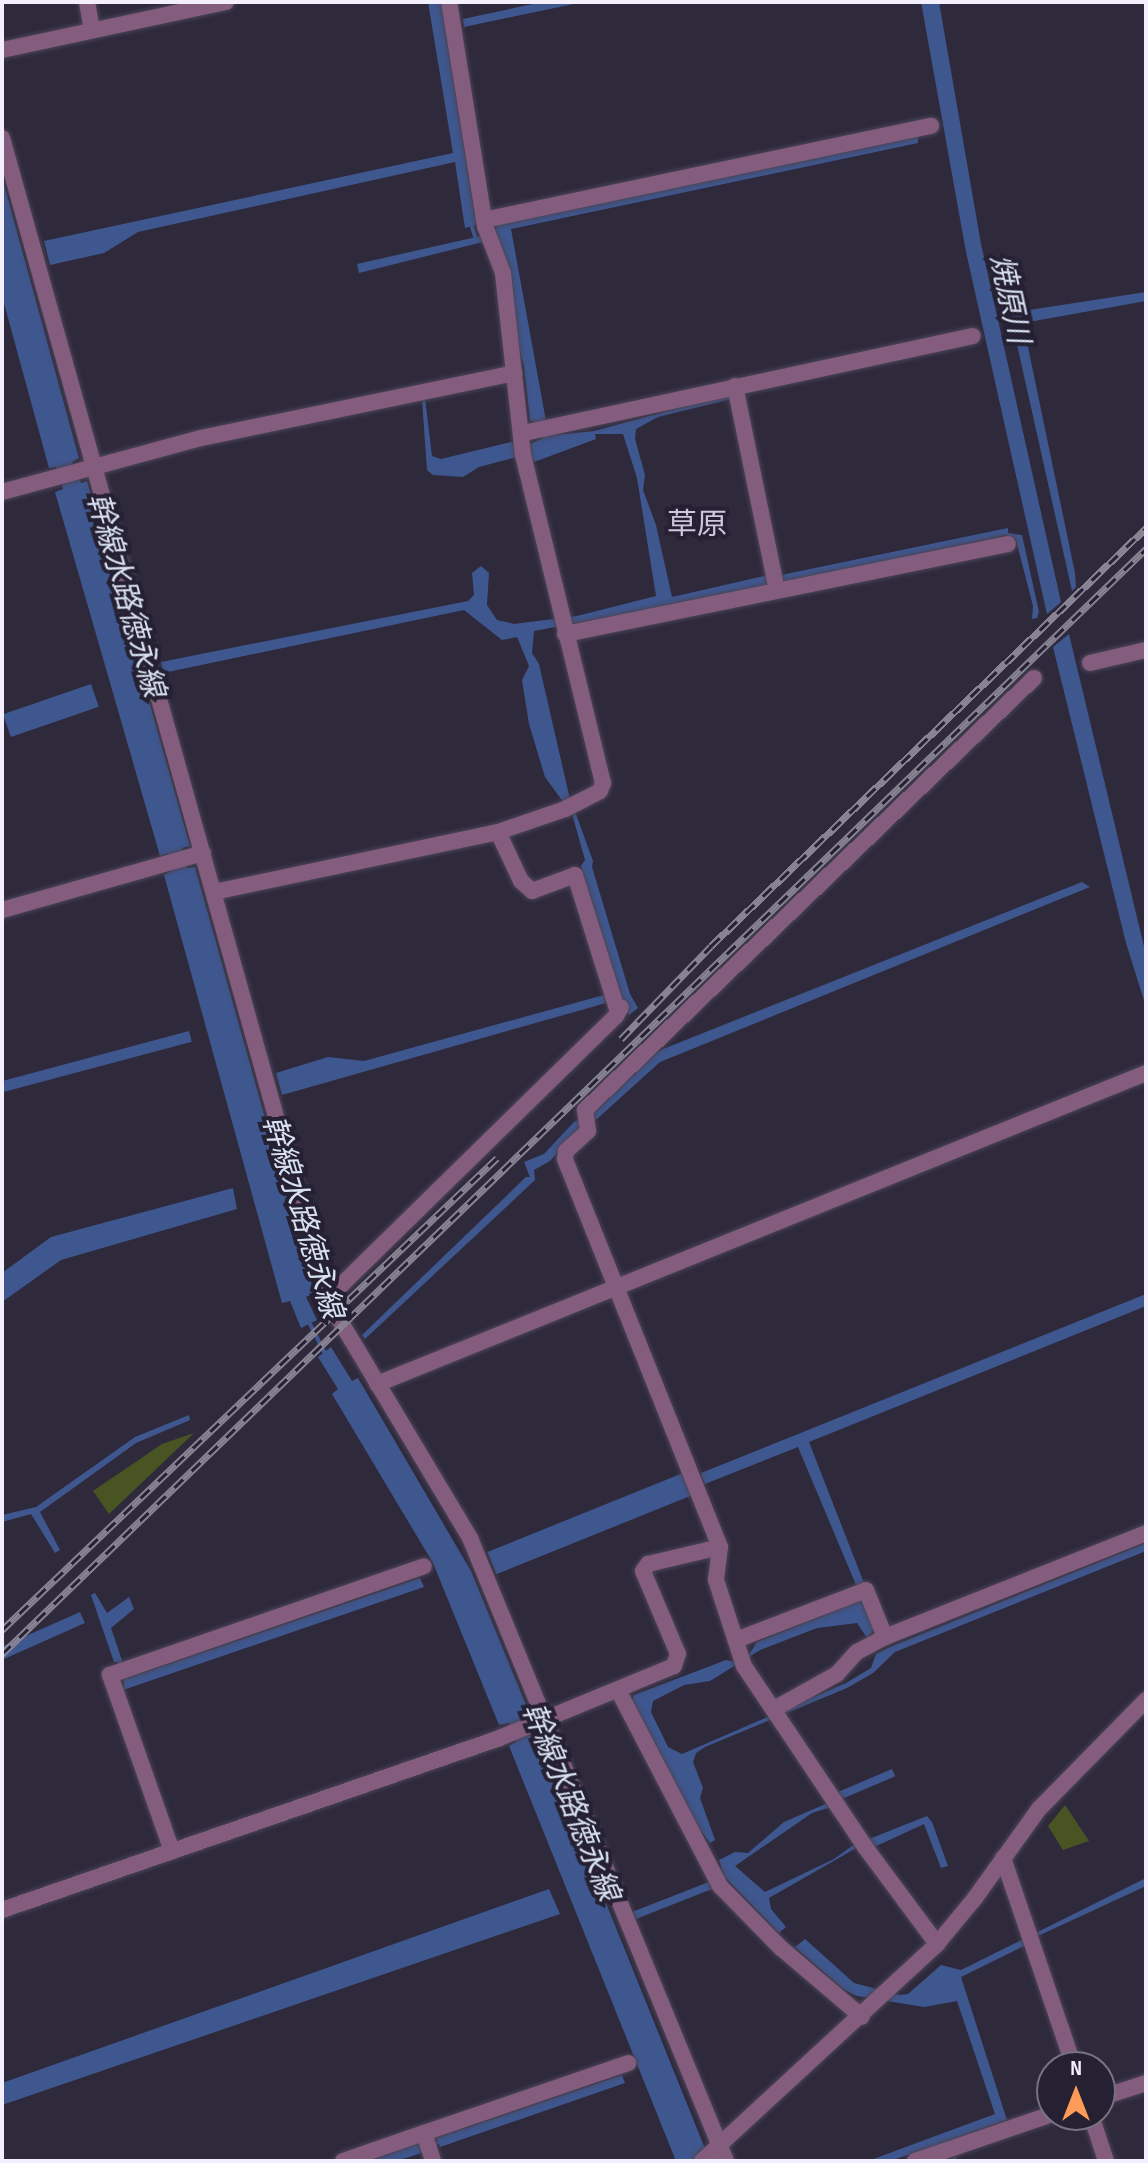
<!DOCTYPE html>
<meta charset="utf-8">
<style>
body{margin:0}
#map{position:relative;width:1148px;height:2163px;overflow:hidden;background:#2f293c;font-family:"Sofia Sans Condensed","Noto Sans JP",sans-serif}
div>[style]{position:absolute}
.green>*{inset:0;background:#485523}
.water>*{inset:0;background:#3f578f;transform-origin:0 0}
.stream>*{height:4px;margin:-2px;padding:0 2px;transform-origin:2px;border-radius:2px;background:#3f578f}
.roads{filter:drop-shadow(0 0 2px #4a4557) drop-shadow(0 0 2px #4a4557)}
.minor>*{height:16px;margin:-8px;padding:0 8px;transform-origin:8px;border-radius:8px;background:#845c7d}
.rail>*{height:7px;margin-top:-3.5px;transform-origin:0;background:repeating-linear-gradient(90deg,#252032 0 12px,#888393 0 24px);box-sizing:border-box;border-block:2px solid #888393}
span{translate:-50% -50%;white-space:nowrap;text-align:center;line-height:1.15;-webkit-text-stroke:8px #252032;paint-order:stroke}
.water-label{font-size:30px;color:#d8e1f2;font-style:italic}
.neighbourhood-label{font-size:30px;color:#ccc6de}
.frame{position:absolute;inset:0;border:4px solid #f3effc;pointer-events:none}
.north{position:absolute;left:1036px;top:2051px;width:80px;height:80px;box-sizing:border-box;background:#252032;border:2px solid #777383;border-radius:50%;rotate:0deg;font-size:22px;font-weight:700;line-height:32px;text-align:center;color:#f3effc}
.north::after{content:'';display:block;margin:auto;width:28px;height:36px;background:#fe9b58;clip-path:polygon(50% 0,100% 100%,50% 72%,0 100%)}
</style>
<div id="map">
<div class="green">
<div style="clip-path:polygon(194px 1433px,109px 1514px,93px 1491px,162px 1444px)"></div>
<div style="clip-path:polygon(1065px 1805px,1089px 1841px,1063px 1850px,1048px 1826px)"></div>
</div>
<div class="water">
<div style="clip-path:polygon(428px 2px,441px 2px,476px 225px,465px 228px,455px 162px,138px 232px,104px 253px,50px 265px,44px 241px,453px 153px)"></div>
<div style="clip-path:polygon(542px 2px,583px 2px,464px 27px,463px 19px)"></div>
<div style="clip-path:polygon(921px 2px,939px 2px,981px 244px,1061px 602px,1047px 614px,966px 252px)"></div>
<div style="clip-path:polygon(918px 137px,918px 143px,511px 229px,546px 421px,545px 436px,594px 431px,727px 395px,731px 399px,658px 417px,636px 429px,635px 439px,645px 475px,643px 490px,656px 525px,672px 597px,768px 575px,770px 580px,786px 574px,1008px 528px,1008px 533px,1022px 535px,1039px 612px,1037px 618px,1032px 619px,1033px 606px,1016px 540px,1006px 535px,766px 587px,534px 631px,532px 653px,539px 664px,569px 795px,593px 861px,592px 867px,630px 994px,638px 1008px,629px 1015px,617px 995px,581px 866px,585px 860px,572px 814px,545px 777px,529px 724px,522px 680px,529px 666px,517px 637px,502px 640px,464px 610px,163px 673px,161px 662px,468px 601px,474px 595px,472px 573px,481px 566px,489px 573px,487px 605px,497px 620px,514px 624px,577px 616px,656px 596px,637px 478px,623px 434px,595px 434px,596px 439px,534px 462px,527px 451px,517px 457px,479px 467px,463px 477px,433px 475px,427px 470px,422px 400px,425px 398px,432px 456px,441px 459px,511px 442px,526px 446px,543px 438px,539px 424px,530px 420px,524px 366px,487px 241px,359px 273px,357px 264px,494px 233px,496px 225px)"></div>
<div style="clip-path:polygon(2px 177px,79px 458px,72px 462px,81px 483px,87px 481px,190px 846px,182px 848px,187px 868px,195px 867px,314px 1293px,306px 1297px,317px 1320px,301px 1328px,290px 1301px,282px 1303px,164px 875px,171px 871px,167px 854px,160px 856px,55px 492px,63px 489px,56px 467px,49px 468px,2px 296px)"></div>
<div style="clip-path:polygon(1146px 292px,1146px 301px,1023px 323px,1075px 573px,1076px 587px,1072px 591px,1010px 313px)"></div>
<div style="clip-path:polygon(1069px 634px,1146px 955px,1146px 1007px,1126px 943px,1053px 647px)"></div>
<div style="left:91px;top:684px;width:24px;height:93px;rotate:71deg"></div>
<div style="clip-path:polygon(1082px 882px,1090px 887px,660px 1062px,598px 1118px,581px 1127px,550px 1161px,534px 1170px,535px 1180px,365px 1339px,362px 1335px,526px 1177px,530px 1177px,524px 1162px,544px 1154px,574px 1122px,594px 1113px,658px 1051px)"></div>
<div style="clip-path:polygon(604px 995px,606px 1003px,282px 1095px,276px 1073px,328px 1057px,364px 1061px)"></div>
<div style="left:189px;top:1031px;width:11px;height:194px;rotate:75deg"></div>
<div style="clip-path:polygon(233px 1188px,237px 1209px,61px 1260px,2px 1302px,2px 1273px,51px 1237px)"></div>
<div style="clip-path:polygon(1146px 1294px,1146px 1306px,809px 1442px,864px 1583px,856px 1585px,798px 1447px,705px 1484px,702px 1478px,701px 1473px)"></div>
<div style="clip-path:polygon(331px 1347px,352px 1381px,358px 1378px,471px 1571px,529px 1712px,523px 1717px,531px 1736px,538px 1734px,710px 2161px,676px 2161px,509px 1746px,516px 1742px,509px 1723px,499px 1725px,433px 1563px,332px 1394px,338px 1389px,318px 1357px)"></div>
<div style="clip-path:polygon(189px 1415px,190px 1420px,136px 1443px,40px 1512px,60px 1550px,55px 1553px,31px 1514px,2px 1522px,2px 1515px,36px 1507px,135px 1437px)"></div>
<div style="left:683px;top:1473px;width:24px;height:211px;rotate:68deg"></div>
<div style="clip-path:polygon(1146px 1543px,1146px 1551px,895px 1652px,873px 1673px,847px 1688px,705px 1747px,696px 1753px,693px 1762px,703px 1788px,700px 1798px,715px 1840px,710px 1843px,694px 1821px,631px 1703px,634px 1695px,726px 1660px,736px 1662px,748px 1656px,757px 1642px,862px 1600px,874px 1630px,867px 1638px,857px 1623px,817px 1628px,760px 1650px,710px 1681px,684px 1685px,653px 1701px,651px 1712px,668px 1747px,682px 1754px,846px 1683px,871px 1668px,876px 1654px,890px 1647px)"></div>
<div style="clip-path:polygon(420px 1578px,424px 1587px,123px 1690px,124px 1679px,118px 1662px,114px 1662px,91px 1595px,95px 1593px,107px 1613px,129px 1597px,134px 1609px,111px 1628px,128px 1678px)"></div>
<div style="left:80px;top:1612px;width:12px;height:108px;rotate:66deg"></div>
<div style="left:892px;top:1769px;width:8px;height:58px;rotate:67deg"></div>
<div style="clip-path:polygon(830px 1802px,831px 1807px,812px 1813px,735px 1866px,765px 1892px,834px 1859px,856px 1843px,858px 1847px,769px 1898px,771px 1909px,786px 1927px,779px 1933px,726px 1878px,712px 1889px,636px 1919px,632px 1912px,724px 1876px,719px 1860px,735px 1852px,748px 1853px,784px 1822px)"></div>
<div style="clip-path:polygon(927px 1816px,932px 1822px,948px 1866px,941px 1868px,924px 1824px,872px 1848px,869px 1839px)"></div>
<div style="clip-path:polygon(1146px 1878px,1146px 1886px,1025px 1942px,1026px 1945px,961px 1977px,1007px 2120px,942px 2143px,947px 2160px,956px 2157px,957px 2161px,943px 2161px,937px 2145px,890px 2161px,868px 2161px,995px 2114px,957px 2001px,924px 2007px,857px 1996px,843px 1989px,795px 1947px,805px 1939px,854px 1983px,899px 1995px,908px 1994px,941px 1965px,961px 1970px)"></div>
<div style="clip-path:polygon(549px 1889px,560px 1914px,2px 2105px,2px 2083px)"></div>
<div style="clip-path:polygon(622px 2075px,625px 2083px,440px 2147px,439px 2144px,422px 2149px,422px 2153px,396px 2161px,369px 2161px,420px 2143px,421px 2146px,437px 2142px,436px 2138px)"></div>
</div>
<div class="stream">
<div style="left:470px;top:221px;width:20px;rotate:72deg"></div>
<div style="left:308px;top:1320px;width:38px;rotate:63deg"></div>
</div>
<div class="roads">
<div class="minor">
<div style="left:87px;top:2px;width:28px;rotate:80deg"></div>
<div style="left:2px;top:50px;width:229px;rotate:-12.1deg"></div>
<div style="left:2px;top:138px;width:1206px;rotate:74.36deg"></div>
<div style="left:327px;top:1299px;width:279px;rotate:59.1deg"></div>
<div style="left:470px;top:1538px;width:674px;rotate:67.66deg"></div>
<div style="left:484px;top:220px;width:457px;rotate:-11.9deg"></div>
<div style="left:735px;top:386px;width:208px;rotate:78.4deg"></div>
<div style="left:524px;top:433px;width:459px;rotate:-12.2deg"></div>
<div style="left:2px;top:492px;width:206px;rotate:-15.2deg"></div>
<div style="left:201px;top:438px;width:320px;rotate:-11.7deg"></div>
<div style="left:565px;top:634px;width:452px;rotate:-11.5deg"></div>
<div style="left:1090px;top:663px;width:57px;rotate:-13.1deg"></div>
<div style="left:498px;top:832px;width:54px;rotate:64.9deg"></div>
<div style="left:521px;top:881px;width:15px;rotate:42deg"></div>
<div style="left:532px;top:891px;width:46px;rotate:-20.4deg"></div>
<div style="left:575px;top:875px;width:140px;rotate:72.6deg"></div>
<div style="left:214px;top:892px;width:290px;rotate:-11.9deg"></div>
<div style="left:498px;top:832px;width:71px;rotate:-18.9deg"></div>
<div style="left:565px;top:809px;width:39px;rotate:-27deg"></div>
<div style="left:600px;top:791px;width:9px;rotate:-69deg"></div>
<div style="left:603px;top:783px;width:338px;rotate:-103.7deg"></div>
<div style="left:523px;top:455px;width:183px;rotate:-96.3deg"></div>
<div style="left:503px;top:273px;width:50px;rotate:-111deg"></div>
<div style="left:485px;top:226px;width:227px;rotate:-99.1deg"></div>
<div style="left:2px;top:910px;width:209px;rotate:-15.8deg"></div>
<div style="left:327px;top:1299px;width:404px;rotate:-44.4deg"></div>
<div style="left:616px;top:1016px;width:10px;rotate:-61deg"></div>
<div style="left:377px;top:1384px;width:830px;rotate:-22.02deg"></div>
<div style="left:720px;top:1547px;width:418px;rotate:-111.8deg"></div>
<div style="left:565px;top:1159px;width:8px;rotate:-83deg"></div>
<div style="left:566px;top:1151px;width:30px;rotate:-42deg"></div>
<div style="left:588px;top:1131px;width:21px;rotate:-98deg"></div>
<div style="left:585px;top:1110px;width:623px;rotate:-43.89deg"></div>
<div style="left:736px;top:1640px;width:139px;rotate:-21deg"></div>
<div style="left:866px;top:1590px;width:51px;rotate:68deg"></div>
<div style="left:618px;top:1690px;width:221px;rotate:62.5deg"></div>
<div style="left:720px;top:1886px;width:87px;rotate:45.5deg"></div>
<div style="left:781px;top:1948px;width:106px;rotate:40.4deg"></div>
<div style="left:774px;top:1709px;width:72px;rotate:-29.1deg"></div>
<div style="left:837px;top:1674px;width:30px;rotate:-48deg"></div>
<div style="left:857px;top:1652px;width:32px;rotate:-28deg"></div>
<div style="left:885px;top:1637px;width:281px;rotate:-21.7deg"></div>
<div style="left:172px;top:1851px;width:187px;rotate:-109.4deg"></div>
<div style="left:110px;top:1675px;width:332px;rotate:-19.1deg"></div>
<div style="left:1003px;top:1858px;width:221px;rotate:71.2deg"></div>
<div style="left:2px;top:1910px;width:524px;rotate:-19.06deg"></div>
<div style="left:497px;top:1739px;width:191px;rotate:-22.4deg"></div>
<div style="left:674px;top:1666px;width:13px;rotate:-72deg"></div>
<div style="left:678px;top:1654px;width:90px;rotate:-112.9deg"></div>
<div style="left:643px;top:1571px;width:9px;rotate:-54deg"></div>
<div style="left:648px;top:1564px;width:74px;rotate:-13.3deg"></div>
<div style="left:720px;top:1547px;width:33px;rotate:97deg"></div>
<div style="left:716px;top:1580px;width:90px;rotate:72deg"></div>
<div style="left:744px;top:1666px;width:218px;rotate:56.2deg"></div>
<div style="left:865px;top:1847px;width:121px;rotate:53.4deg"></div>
<div style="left:1100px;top:2098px;width:48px;rotate:-18.1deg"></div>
<div style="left:1091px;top:2115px;width:48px;rotate:71.9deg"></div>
<div style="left:424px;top:2133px;width:216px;rotate:-18.9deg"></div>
<div style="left:343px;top:2161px;width:86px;rotate:-19.1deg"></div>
<div style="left:424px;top:2133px;width:29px;rotate:72deg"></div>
<div style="left:702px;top:2161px;width:320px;rotate:-42.7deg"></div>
<div style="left:937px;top:1944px;width:60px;rotate:-50.4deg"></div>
<div style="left:975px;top:1898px;width:110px;rotate:-54.3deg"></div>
<div style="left:1039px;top:1809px;width:153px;rotate:-45.5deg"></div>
<div style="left:915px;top:2161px;width:145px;rotate:-18.9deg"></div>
</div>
</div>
<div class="rail">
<div style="left:621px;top:1039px;width:129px;rotate:-45.9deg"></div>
<div style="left:711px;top:946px;width:603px;rotate:-43.86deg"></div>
<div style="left:2px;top:1630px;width:684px;rotate:-43.64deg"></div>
<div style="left:2px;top:1654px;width:1591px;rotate:-44.01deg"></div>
</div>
<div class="water-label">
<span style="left:1009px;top:299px;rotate:78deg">焼原川</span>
<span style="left:125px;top:595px;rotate:74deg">幹線水路徳永線</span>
<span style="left:302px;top:1217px;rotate:73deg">幹線水路徳永線</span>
<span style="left:570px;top:1802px;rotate:68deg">幹線水路徳永線</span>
</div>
<div class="neighbourhood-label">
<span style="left:697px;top:525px">草原</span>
</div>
<div class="frame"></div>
<div class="north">N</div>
</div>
